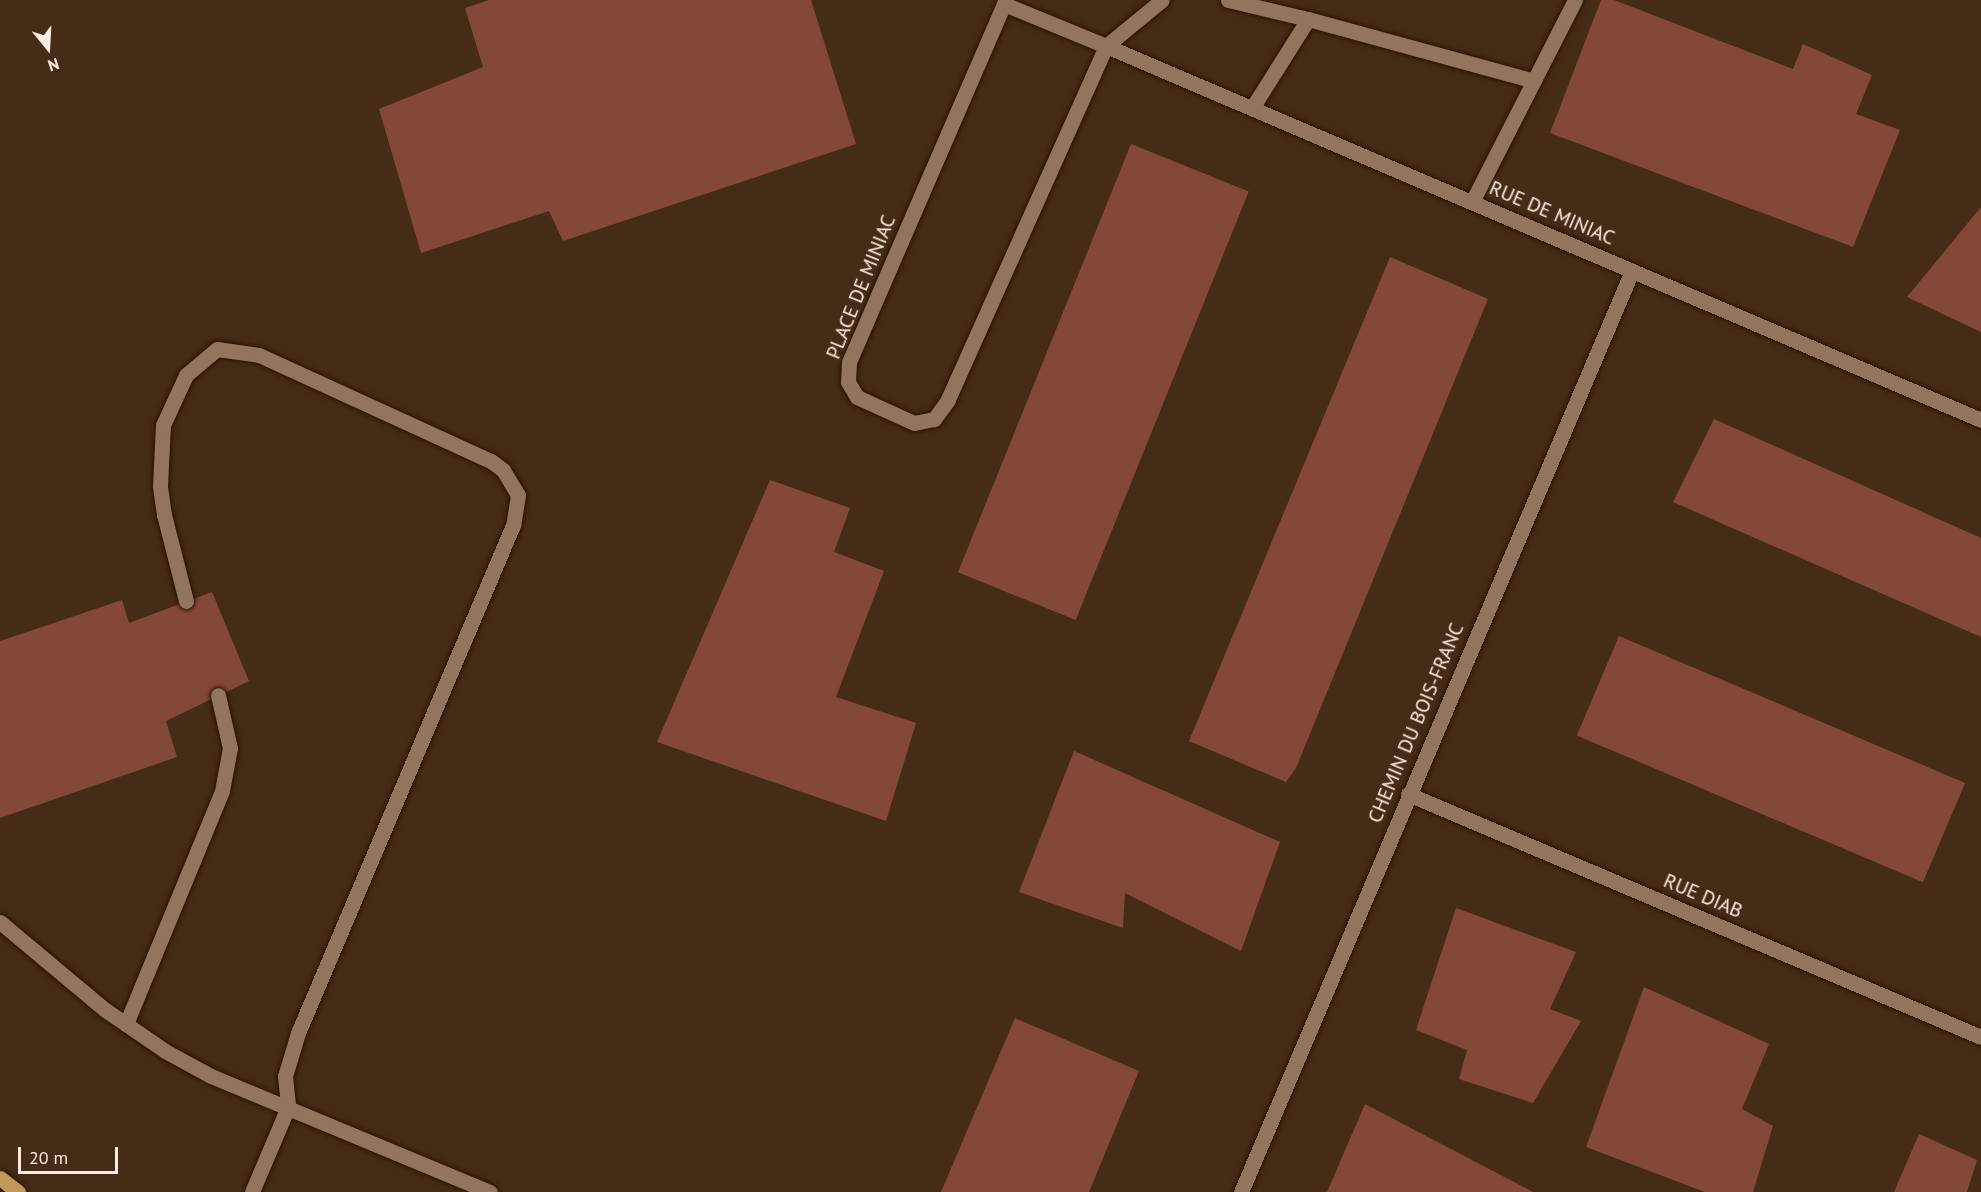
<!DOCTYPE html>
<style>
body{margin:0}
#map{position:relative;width:1981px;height:1192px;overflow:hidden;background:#452c17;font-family:"PT Sans",sans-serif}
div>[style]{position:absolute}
.building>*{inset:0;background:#844838;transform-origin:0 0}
.roads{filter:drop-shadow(0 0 2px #2a1301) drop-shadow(0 0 2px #2a1301)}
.service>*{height:15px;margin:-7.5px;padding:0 7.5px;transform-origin:7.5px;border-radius:7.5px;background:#92755e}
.minor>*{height:15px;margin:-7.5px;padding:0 7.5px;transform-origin:7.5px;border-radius:7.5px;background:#92755e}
.primary>*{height:15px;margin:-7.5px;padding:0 7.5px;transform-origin:7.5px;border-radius:7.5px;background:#c2985a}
span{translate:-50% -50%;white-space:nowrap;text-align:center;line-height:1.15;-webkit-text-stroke:4.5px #452c17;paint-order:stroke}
.street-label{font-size:20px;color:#fdece0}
.north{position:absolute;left:18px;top:18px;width:60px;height:60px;-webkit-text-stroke:4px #452c17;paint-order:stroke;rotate:162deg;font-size:16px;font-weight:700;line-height:24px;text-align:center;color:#fdece0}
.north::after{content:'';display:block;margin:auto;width:21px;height:27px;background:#fdece0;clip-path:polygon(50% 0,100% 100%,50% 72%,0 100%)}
.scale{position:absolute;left:18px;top:1147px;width:100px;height:27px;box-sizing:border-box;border:3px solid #fdece0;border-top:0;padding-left:8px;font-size:18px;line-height:21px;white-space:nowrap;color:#fdece0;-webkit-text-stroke:4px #452c17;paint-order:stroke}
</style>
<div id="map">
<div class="building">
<div style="clip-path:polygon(489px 0,811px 0,856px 144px,563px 241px,549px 211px,421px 253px,379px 109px,483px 67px,465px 8px)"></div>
<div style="clip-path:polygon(1601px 0,1614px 0,1793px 69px,1803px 44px,1872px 75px,1856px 114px,1900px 130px,1853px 247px,1550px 133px)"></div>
<div style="left:1131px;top:144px;width:127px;height:462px;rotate:22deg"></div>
<div style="clip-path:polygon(1981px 207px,1981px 332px,1907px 297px)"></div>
<div style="clip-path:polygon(1390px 257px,1488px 299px,1296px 768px,1286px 782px,1189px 741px)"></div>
<div style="clip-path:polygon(1714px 419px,1981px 538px,1981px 637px,1673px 502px)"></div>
<div style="clip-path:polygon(770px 480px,850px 508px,834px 552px,884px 571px,836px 697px,916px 723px,886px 821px,657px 742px)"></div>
<div style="clip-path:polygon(212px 592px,249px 681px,166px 721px,177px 757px,0 818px,0 641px,122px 600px,129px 623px)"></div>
<div style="left:1619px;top:636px;width:376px;height:108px;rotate:23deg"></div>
<div style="clip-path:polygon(1074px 751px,1280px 842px,1241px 951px,1125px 893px,1123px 928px,1019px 892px)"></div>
<div style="clip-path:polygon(1456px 908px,1576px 952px,1550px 1009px,1581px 1021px,1533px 1103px,1459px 1079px,1467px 1050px,1416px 1030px)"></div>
<div style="clip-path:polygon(1644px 987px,1769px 1044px,1742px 1109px,1773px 1126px,1753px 1192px,1705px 1192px,1586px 1147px)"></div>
<div style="clip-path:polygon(1015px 1018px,1139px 1071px,1089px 1192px,941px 1192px)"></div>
<div style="clip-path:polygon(1365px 1104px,1533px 1192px,1327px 1192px)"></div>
<div style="clip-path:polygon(1919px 1134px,1977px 1160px,1967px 1192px,1894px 1192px)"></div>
</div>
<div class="roads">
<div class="service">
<div style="left:1228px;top:0;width:82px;rotate:13.4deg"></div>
<div style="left:1106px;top:46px;width:72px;rotate:-39.4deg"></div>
<div style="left:1252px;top:108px;width:105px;rotate:-57.8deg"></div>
<div style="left:1308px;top:19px;width:234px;rotate:15.3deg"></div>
<div style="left:1472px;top:202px;width:227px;rotate:-63deg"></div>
<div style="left:186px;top:601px;width:89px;rotate:-104.3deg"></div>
<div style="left:164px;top:515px;width:29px;rotate:-98deg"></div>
<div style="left:160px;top:486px;width:61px;rotate:-87.2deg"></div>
<div style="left:163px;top:425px;width:55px;rotate:-65.3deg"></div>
<div style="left:186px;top:375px;width:40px;rotate:-40deg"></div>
<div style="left:217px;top:349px;width:42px;rotate:8.1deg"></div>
<div style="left:259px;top:355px;width:255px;rotate:24.6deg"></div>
<div style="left:491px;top:461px;width:15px;rotate:37deg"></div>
<div style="left:503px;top:470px;width:29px;rotate:59deg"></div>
<div style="left:518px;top:495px;width:30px;rotate:99deg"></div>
<div style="left:513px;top:525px;width:552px;rotate:112.94deg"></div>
<div style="left:298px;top:1033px;width:45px;rotate:106.8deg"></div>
<div style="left:285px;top:1076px;width:31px;rotate:84deg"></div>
<div style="left:288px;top:1107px;width:92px;rotate:113deg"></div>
<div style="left:0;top:922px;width:136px;rotate:39.9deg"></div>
<div style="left:104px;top:1009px;width:74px;rotate:34.5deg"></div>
<div style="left:165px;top:1051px;width:52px;rotate:28.5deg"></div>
<div style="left:211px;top:1076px;width:302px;rotate:22.6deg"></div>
<div style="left:126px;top:1024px;width:252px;rotate:-67.6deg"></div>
<div style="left:222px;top:791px;width:44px;rotate:-79.5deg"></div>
<div style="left:230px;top:748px;width:54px;rotate:-102.8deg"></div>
</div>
<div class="minor">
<div style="left:1106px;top:46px;width:388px;rotate:114.1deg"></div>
<div style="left:948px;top:400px;width:24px;rotate:126deg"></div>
<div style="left:934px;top:419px;width:20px;rotate:169deg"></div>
<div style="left:914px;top:423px;width:63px;rotate:-155.5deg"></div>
<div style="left:857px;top:397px;width:17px;rotate:-121deg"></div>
<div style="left:848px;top:382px;width:20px;rotate:-87deg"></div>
<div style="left:849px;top:362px;width:390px;rotate:-66.6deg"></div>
<div style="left:1004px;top:4px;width:110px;rotate:22.4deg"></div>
<div style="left:1106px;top:46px;width:952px;rotate:23.14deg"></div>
<div style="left:1408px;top:794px;width:622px;rotate:22.98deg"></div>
<div style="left:1241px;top:1192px;width:1001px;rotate:-67deg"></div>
</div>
<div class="primary">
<div style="left:0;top:1178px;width:23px;rotate:38deg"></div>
</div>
</div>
<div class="street-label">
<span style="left:1552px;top:213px;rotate:23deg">RUE DE MINIAC</span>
<span style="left:861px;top:287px;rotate:-68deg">PLACE DE MINIAC</span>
<span style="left:1416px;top:723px;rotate:-67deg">CHEMIN DU BOIS-FRANC</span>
<span style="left:1703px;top:896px;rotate:23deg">RUE DIAB</span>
</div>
<div class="north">N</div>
<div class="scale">20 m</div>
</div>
